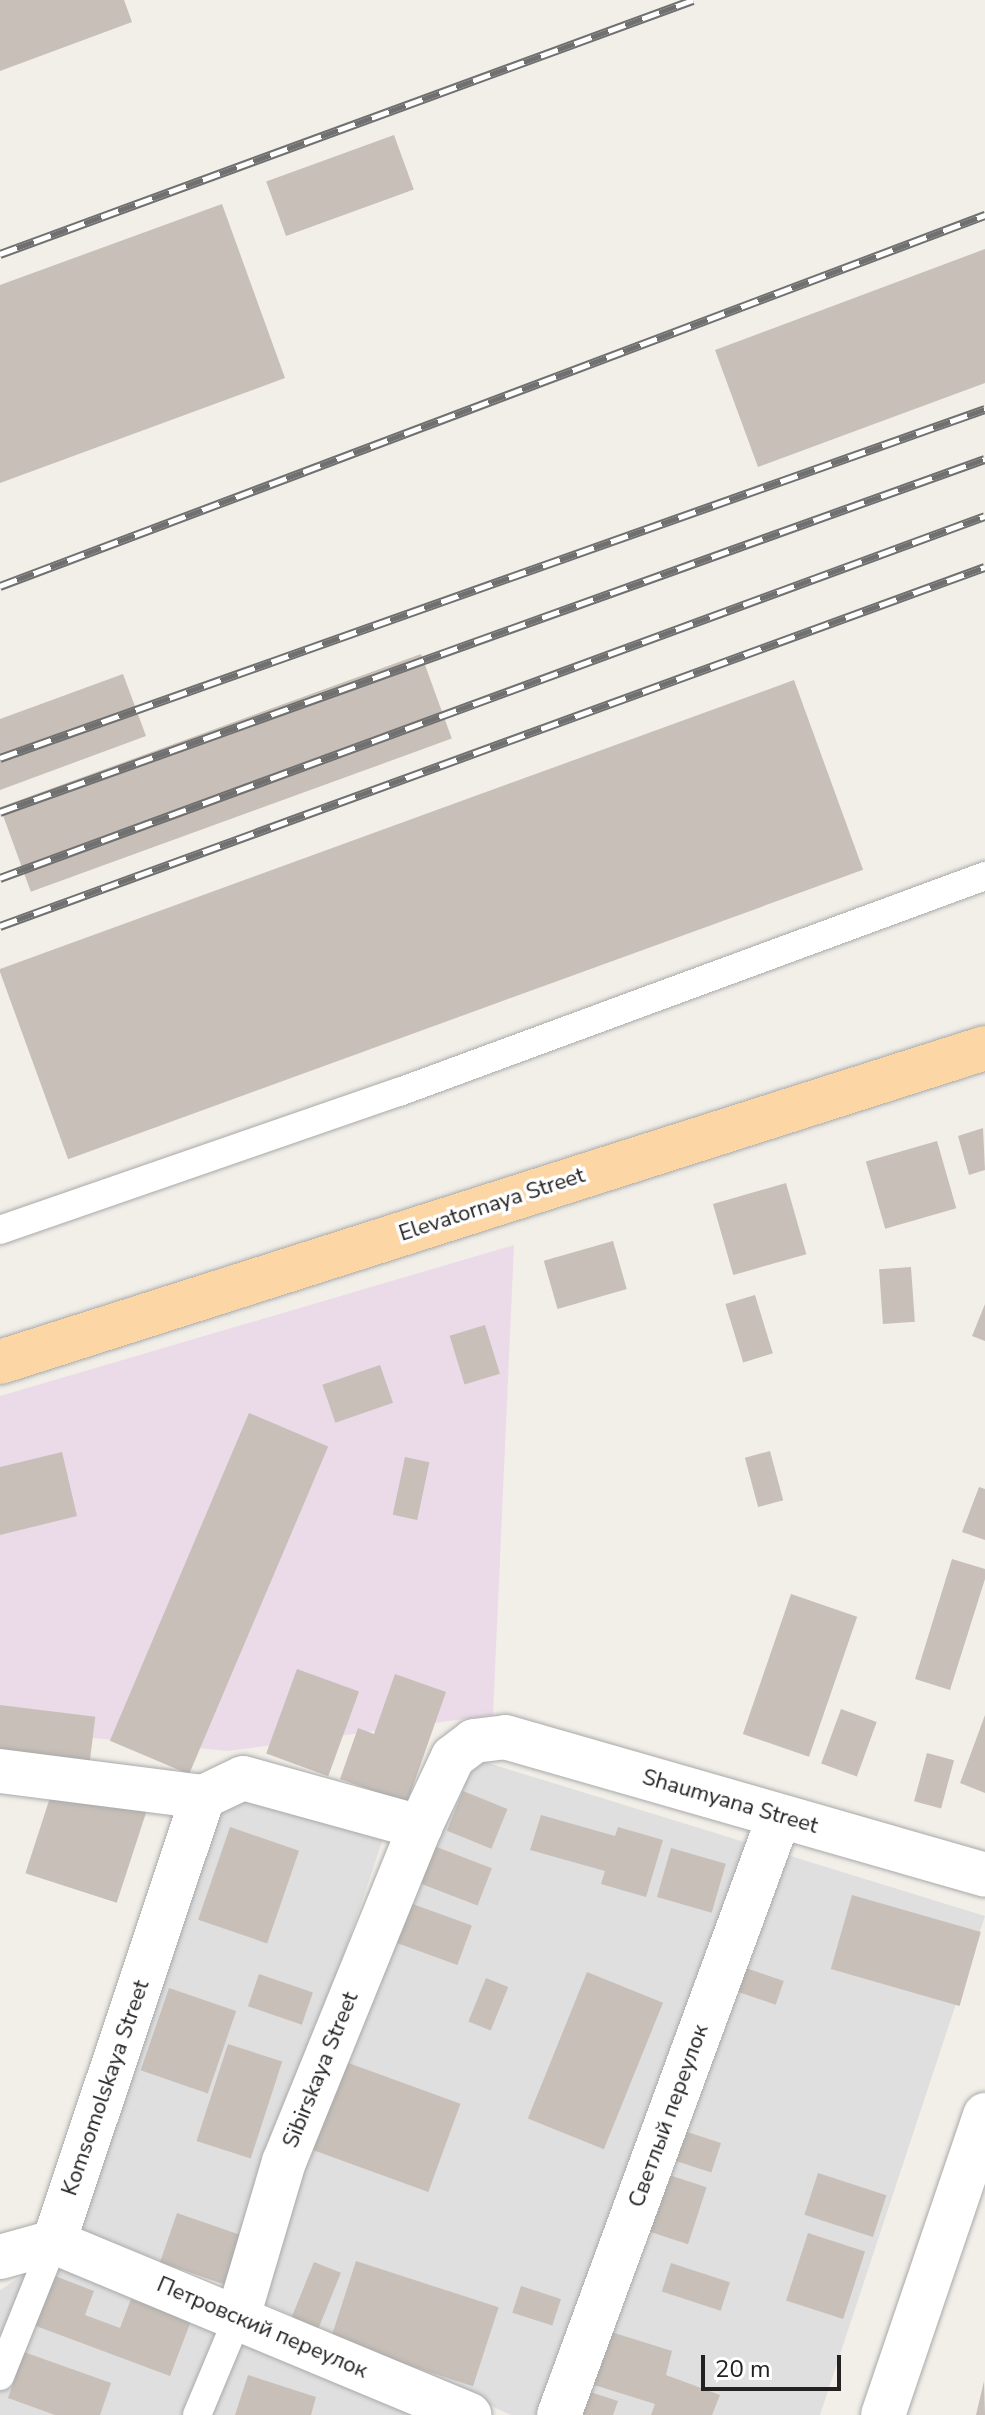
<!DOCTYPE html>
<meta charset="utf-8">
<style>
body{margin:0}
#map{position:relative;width:985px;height:2415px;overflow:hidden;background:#f2efe9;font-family:"Nunito Sans",sans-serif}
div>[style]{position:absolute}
.residential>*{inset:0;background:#e0dfdf}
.industrial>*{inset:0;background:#ebdbe8}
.building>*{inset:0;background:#c7bfb8;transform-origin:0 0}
.roads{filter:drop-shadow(0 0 2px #a9a9a9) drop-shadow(0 0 2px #a9a9a9)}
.service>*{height:28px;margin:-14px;padding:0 14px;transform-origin:14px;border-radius:14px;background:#fff}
.minor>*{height:44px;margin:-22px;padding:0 22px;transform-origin:22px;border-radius:22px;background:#fff}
.primary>*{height:44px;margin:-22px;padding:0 22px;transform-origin:22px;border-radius:22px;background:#fcd6a4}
.rail>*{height:9px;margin-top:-4.5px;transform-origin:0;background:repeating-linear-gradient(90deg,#fff 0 18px,#707070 0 36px);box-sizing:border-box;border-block:2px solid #707070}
span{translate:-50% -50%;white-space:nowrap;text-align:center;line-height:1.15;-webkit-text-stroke:7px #fff;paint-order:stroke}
.street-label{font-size:22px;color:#222}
.scale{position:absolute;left:701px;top:2355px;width:140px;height:36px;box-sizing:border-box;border:4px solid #222;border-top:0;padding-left:10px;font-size:24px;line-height:28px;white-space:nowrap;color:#222;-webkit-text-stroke:6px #fff;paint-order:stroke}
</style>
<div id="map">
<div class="residential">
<div style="clip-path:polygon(475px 1759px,985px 1916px,820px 2415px,511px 2415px,255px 2299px,442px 1804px)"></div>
<div style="clip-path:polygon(236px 1792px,383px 1839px,231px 2288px,75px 2228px,208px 1806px)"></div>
<div style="clip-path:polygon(64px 2267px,412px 2415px,0 2415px,0 2290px,23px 2275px)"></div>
</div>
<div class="industrial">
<div style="clip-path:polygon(514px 1245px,493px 1715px,228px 1751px,0 1729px,0 1396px)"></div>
</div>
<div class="building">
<div style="clip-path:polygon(0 0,124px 0,132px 22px,0 71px)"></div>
<div style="left:394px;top:135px;width:58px;height:136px;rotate:70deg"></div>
<div style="clip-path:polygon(222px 204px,285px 378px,0 483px,0 285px)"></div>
<div style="clip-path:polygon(985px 249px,985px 383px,758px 467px,715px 350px)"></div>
<div style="left:421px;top:654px;width:90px;height:448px;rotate:70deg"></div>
<div style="clip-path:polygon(123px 674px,146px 736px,0 790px,0 719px)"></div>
<div style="left:794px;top:680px;width:202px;height:846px;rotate:70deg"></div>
<div style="clip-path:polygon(983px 1128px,985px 1170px,969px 1175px,958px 1136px)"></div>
<div style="left:937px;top:1141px;width:70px;height:74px;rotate:74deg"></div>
<div style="left:786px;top:1183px;width:74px;height:76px;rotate:74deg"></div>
<div style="left:613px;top:1241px;width:50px;height:72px;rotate:74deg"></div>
<div style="left:911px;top:1267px;width:55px;height:32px;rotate:86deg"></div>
<div style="left:755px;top:1295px;width:61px;height:31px;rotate:73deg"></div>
<div style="clip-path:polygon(985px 1304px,985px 1341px,972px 1336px)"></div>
<div style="left:485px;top:1325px;width:51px;height:37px;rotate:73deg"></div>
<div style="left:380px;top:1365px;width:40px;height:61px;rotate:71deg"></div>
<div style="left:249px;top:1413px;width:86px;height:356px;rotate:23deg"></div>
<div style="left:770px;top:1451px;width:51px;height:26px;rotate:75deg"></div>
<div style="clip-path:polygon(62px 1452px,77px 1516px,0 1535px,0 1467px)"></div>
<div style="left:405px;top:1457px;width:25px;height:59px;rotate:12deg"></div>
<div style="clip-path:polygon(979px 1487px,985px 1489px,985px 1540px,962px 1532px)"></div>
<div style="clip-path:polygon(952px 1559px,985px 1569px,985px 1579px,950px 1690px,915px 1679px)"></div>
<div style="left:791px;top:1594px;width:70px;height:148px;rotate:19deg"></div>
<div style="left:297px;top:1669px;width:66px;height:90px;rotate:20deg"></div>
<div style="clip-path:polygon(395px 1674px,446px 1692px,407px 1803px,340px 1779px,358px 1728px,374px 1734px)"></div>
<div style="left:0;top:1705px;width:96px;height:45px;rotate:7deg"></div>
<div style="left:841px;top:1709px;width:38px;height:58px;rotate:20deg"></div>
<div style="clip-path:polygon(985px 1715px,985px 1793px,960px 1783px)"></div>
<div style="left:927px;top:1753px;width:28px;height:50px;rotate:15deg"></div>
<div style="left:56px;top:1779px;width:96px;height:99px;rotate:18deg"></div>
<div style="left:463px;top:1791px;width:48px;height:43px;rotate:22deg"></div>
<div style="clip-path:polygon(541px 1815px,615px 1836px,618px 1827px,663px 1840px,646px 1897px,601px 1884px,605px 1871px,530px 1850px)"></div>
<div style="left:230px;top:1827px;width:73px;height:98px;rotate:19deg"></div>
<div style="left:434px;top:1846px;width:62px;height:40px;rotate:21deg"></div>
<div style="left:671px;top:1848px;width:57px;height:51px;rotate:16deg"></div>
<div style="left:852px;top:1895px;width:134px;height:77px;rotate:16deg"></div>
<div style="left:407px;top:1902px;width:69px;height:42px;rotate:20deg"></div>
<div style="left:746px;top:1968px;width:40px;height:25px;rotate:19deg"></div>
<div style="left:587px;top:1972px;width:82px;height:158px;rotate:22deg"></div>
<div style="left:259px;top:1974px;width:57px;height:34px;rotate:19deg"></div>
<div style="left:486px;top:1978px;width:24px;height:47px;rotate:22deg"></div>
<div style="left:169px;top:1988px;width:71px;height:87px;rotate:19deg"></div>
<div style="left:228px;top:2044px;width:57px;height:102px;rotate:18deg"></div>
<div style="left:343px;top:2061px;width:125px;height:94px;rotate:20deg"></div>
<div style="left:681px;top:2130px;width:42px;height:31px;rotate:18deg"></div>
<div style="left:660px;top:2172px;width:49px;height:60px;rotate:18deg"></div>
<div style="left:818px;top:2173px;width:72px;height:44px;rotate:18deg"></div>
<div style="left:177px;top:2213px;width:68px;height:52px;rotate:19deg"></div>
<div style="left:808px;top:2233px;width:60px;height:71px;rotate:18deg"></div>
<div style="left:356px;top:2261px;width:150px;height:83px;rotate:18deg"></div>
<div style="left:314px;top:2262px;width:29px;height:64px;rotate:22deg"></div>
<div style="left:671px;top:2263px;width:62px;height:30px;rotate:18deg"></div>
<div style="clip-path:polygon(47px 2273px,94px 2291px,85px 2315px,120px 2328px,131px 2299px,191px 2321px,170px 2376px,28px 2323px)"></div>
<div style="left:521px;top:2286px;width:42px;height:28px;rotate:18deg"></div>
<div style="clip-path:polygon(608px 2331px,672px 2351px,666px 2375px,720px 2395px,712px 2415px,651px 2415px,655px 2404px,591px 2384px)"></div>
<div style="clip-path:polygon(24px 2352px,111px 2383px,100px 2415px,55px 2415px,8px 2398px)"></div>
<div style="clip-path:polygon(248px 2375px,316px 2397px,311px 2415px,235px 2415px)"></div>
<div style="clip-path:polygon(984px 2381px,985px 2415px,976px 2415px)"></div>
<div style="clip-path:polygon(587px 2391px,618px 2401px,613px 2415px,579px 2415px)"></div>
</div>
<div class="roads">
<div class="service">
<div style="left:0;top:1230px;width:422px;rotate:-19.1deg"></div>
<div style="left:399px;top:1092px;width:625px;rotate:-20.23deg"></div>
<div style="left:0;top:2376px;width:144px;rotate:-68.1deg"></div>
<div style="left:197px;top:2415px;width:106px;rotate:-67.3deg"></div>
</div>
<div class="minor">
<div style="left:0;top:1771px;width:205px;rotate:7.3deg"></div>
<div style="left:203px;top:1797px;width:44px;rotate:-25.4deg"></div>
<div style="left:243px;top:1778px;width:184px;rotate:15.5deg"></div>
<div style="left:54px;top:2242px;width:469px;rotate:-71.5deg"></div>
<div style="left:54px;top:2242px;width:450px;rotate:22.6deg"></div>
<div style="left:0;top:2257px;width:56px;rotate:-15.5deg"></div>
<div style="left:238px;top:2317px;width:162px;rotate:-73.5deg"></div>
<div style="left:284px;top:2162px;width:362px;rotate:-67.9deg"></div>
<div style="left:420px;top:1827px;width:77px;rotate:-64.8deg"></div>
<div style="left:453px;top:1757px;width:26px;rotate:-37deg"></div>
<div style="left:474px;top:1741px;width:31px;rotate:-7deg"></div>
<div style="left:505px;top:1737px;width:499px;rotate:16deg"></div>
<div style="left:559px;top:2415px;width:637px;rotate:-69.8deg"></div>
<div style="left:883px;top:2415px;width:317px;rotate:-71.2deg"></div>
</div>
<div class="primary">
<div style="left:0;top:1362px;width:1034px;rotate:-17.68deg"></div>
</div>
</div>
<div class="rail">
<div style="left:0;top:254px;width:738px;rotate:-20.13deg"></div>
<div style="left:0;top:586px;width:1053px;rotate:-20.64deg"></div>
<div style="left:0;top:758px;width:1045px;rotate:-19.51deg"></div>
<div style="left:0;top:812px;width:1046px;rotate:-19.72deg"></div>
<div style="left:0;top:878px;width:1049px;rotate:-20.18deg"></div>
<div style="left:0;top:926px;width:1048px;rotate:-20.03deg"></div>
</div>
<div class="street-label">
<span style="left:492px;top:1205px;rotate:-18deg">Elevatornaya Street</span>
<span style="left:730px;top:1802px;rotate:16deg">Shaumyana Street</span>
<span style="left:321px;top:2070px;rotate:-68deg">Sibirskaya Street</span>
<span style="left:106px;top:2088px;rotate:-71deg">Komsomolskaya Street</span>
<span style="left:669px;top:2116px;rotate:-70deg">Светлый переулок</span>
<span style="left:262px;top:2328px;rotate:23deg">Петровский переулок</span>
</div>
<div class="scale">20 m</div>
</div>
